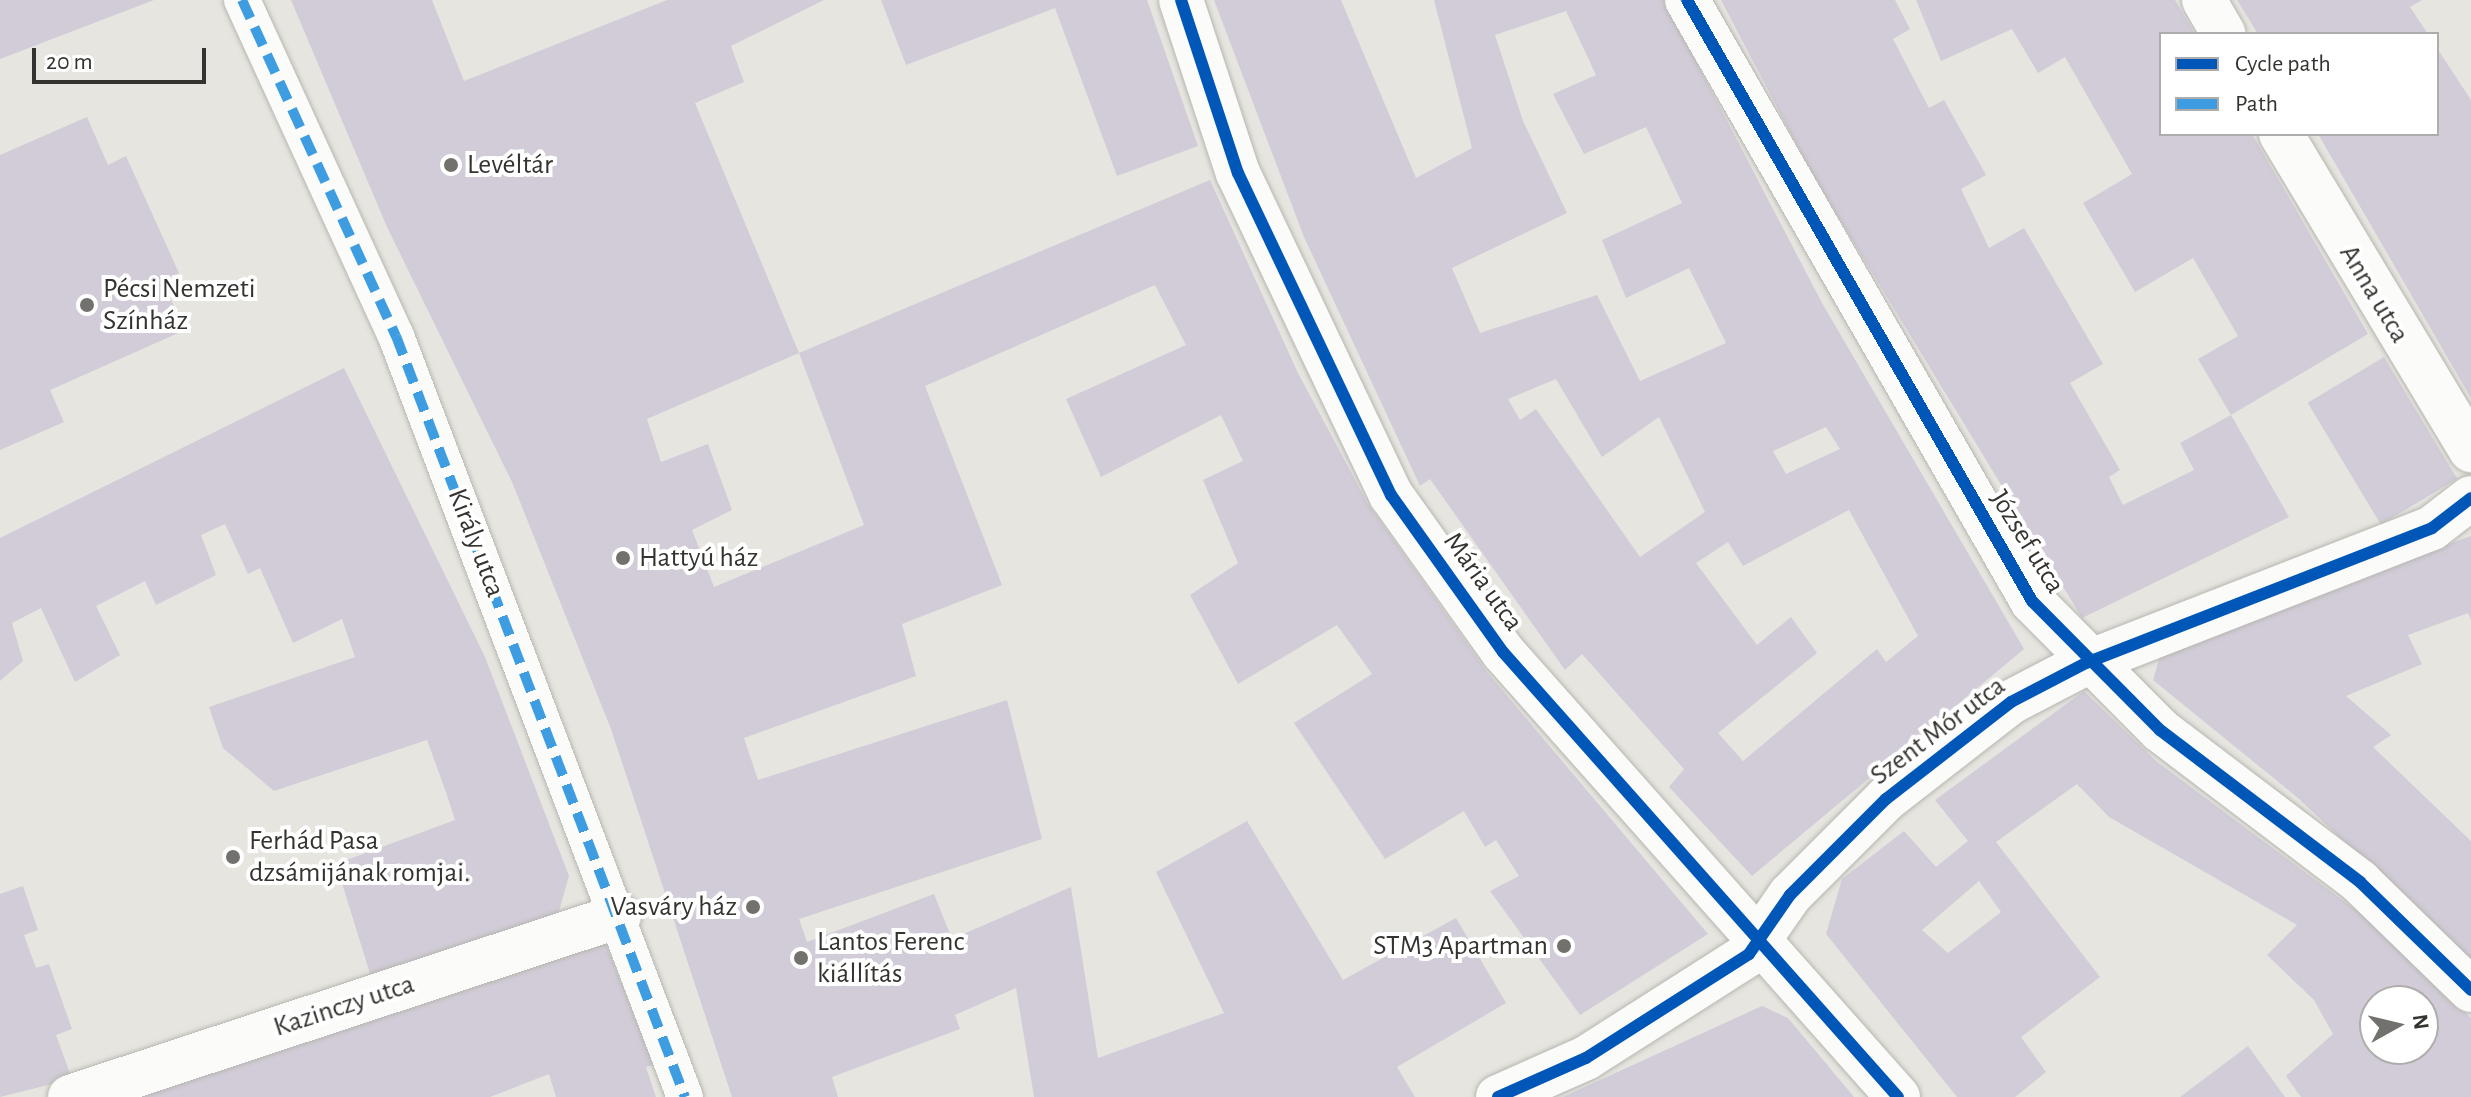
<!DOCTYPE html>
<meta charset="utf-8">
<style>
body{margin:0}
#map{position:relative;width:2471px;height:1097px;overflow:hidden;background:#e6e5df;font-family:"Alegreya Sans",sans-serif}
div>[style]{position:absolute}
.building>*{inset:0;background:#d2ccd8;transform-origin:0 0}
.roads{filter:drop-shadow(0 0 2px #b7b6b1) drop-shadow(0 0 2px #b7b6b1)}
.pedestrian>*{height:36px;margin:-18px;padding:0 18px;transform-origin:18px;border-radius:18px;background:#fbfbfa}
.minor>*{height:44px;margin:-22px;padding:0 22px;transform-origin:22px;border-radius:22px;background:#fbfbfa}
.quiet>*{height:10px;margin-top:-5px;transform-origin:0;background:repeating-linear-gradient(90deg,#3e9de1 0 20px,transparent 0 30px)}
.cycleway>*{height:12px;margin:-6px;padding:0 6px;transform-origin:6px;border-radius:6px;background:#0057b8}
.dots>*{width:22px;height:22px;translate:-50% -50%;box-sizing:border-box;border:4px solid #fff;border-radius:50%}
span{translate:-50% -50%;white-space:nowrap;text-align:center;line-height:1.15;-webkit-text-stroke:8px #fff;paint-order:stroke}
.poi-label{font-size:28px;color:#34332f}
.left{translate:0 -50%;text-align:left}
.right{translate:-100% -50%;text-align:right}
.street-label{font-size:28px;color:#34332f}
.legend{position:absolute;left:2159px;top:32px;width:280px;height:104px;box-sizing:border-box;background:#fff;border:2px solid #aeadac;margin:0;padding:10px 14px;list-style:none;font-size:24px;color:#34332f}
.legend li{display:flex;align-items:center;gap:16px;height:40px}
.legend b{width:40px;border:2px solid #aeadac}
.north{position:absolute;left:2359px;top:985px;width:80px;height:80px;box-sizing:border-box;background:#fff;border:2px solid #aeadac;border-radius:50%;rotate:82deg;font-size:22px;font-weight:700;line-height:32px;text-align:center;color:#34332f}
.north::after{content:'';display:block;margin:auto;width:28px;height:36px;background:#72716d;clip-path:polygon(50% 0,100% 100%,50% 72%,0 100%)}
.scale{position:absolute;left:32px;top:48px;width:174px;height:36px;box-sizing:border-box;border:4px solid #34332f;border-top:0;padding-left:10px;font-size:24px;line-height:28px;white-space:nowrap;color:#34332f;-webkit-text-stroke:6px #fff;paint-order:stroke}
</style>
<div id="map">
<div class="building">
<div style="clip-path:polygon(0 0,154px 0,0 59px)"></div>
<div style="clip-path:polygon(291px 0,432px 0,464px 81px,667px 0,824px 0,731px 46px,744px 82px,695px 103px,799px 353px,647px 419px,661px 462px,708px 444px,732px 510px,692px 530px,714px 587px,864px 525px,799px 353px,1210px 180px,1298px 373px,1368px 504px,1487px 672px,1708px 934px,1580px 1015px,1490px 891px,1519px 876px,1496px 840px,1485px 847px,1464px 811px,1385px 859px,1294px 723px,1372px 674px,1337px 625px,1238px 684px,1190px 595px,1238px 563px,1203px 480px,1243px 461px,1221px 415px,1101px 477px,1066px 399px,1186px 345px,1155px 285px,925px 386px,1002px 585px,902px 624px,916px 676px,744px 738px,758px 780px,1007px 700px,1042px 839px,799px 919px,807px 942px,934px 894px,952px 939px,1071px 887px,1098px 1058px,1224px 1013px,1156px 872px,1247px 821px,1343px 980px,1456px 918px,1506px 1003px,1397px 1067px,1415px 1097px,1034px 1097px,1016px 988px,955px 1015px,960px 1029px,832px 1077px,838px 1097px,732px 1097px,611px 729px,512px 482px,387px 227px)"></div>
<div style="clip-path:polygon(881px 0,1147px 0,1198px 146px,1117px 176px,1055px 8px,906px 65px)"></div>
<div style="clip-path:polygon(evenodd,1214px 0,1341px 0,1416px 178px,1472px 148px,1434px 0,1664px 0,1822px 303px,2024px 649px,1752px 876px,1669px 787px,1684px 769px,1582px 654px,1565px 670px,1430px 479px,1420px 486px,1304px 237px,1214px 0,1566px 11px,1596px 75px,1553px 94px,1584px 154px,1646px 127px,1682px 203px,1602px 240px,1626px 298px,1689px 268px,1726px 343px,1640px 381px,1597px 295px,1480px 333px,1452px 268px,1567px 213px,1523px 121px,1495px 35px,1566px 11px,1214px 0,1556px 379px,1602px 457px,1659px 417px,1705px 512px,1640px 557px,1536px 409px,1520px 420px,1508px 399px,1556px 379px,1214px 0,1826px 427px,1840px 449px,1786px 474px,1773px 451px,1826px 427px,1214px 0,1849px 510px,1918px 636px,1886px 662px,1877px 649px,1743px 761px,1718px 733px,1817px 653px,1791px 617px,1757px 645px,1696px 563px,1728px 542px,1743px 566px,1849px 510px)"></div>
<div style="clip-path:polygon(1721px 0,1895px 0,1910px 29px,1893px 39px,1929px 108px,1944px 100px,1986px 175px,1961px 189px,1989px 248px,2024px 228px,2103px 364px,2070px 383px,2120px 470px,2109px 477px,2123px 505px,2194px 470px,2180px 443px,2231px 415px,2289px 517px,2082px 618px,1811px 172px)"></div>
<div style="clip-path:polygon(1916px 0,2175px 0,2195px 34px,2161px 34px,2161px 134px,2252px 134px,2368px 334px,2231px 415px,2198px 359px,2238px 336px,2193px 258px,2135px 292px,2083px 203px,2132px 174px,2065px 57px,2038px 73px,2012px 29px,1941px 61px)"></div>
<div style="clip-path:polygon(2237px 0,2422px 0,2410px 7px,2428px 34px,2258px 34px)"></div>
<div style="clip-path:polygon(2437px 48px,2471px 100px,2471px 398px,2318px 134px,2437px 134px)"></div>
<div style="clip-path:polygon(87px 117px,108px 165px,126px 156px,179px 273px,162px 280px,185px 330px,50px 390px,64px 422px,0 450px,0 155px)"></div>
<div style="left:2384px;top:357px;width:142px;height:89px;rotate:59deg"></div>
<div style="clip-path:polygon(344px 368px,485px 657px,569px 876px,557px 918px,372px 980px,336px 864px,455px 820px,447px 795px,427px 740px,274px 791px,223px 748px,209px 707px,355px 657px,342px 619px,293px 643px,260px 568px,248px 574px,225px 524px,201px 535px,216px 575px,156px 605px,145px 581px,96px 606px,120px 655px,75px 682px,41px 608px,12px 623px,23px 661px,0 681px,0 538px)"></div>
<div style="clip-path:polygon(2471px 536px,2471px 620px,2468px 613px,2408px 635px,2422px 664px,2346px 696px,2391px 735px,2373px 747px,2471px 841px,2471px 961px,2298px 798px,2153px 680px,2162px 649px)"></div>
<div style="clip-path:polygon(evenodd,2084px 691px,2156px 761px,2388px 934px,2471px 1018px,2471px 1097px,2301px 1097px,2286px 1076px,2333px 1034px,2314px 1000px,2267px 955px,2297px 925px,2109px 817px,2077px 784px,1996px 842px,2100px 977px,2021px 1037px,2046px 1072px,2015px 1097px,1957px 1097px,1826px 934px,1842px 879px,1904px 831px,1936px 867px,1968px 841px,1935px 800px,2084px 691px,1979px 881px,2001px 912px,1948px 953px,1922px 930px,1979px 881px,2084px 691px,2375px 1001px,2423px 1001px,2423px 1049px,2375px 1049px,2375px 1001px)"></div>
<div style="clip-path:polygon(23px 886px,38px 930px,24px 935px,36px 968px,49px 964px,72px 1029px,56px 1035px,72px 1079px,0 1097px,0 894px)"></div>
<div style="clip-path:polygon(605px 942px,654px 1065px,646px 1067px,656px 1097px,556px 1097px,549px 1074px,490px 1097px,131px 1097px)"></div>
<div style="clip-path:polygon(1762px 1006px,1788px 1018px,1854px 1097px,1563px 1097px)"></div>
<div style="clip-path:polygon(2248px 1046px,2285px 1097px,2180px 1097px)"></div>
</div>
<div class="roads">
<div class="pedestrian">
<div style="left:242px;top:0;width:370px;rotate:65.4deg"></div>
<div style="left:396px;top:336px;width:814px;rotate:69.21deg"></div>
</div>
<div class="minor">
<div style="left:1181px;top:0;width:182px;rotate:71.8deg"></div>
<div style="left:1238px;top:173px;width:357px;rotate:64.6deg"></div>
<div style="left:1391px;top:495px;width:193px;rotate:54.5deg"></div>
<div style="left:1503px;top:652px;width:595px;rotate:48.41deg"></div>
<div style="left:1687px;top:0;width:693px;rotate:60.14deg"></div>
<div style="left:2032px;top:601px;width:182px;rotate:45.2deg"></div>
<div style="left:2160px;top:730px;width:251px;rotate:37.2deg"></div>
<div style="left:2360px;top:882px;width:155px;rotate:44.2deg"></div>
<div style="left:2204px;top:0;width:39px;rotate:60deg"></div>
<div style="left:2281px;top:134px;width:369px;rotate:59deg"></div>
<div style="left:70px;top:1097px;width:578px;rotate:-18.25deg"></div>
<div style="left:1498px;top:1097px;width:96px;rotate:-23.9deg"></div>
<div style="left:1586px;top:1058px;width:193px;rotate:-32.5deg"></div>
<div style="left:1749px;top:954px;width:72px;rotate:-55.2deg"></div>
<div style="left:1790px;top:895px;width:136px;rotate:-45deg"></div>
<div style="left:1886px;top:799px;width:158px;rotate:-37.8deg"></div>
<div style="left:2011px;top:702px;width:85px;rotate:-27.5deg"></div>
<div style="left:2086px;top:663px;width:371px;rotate:-21.3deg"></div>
<div style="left:2432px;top:528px;width:49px;rotate:-37.6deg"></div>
</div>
</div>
<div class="quiet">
<div style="left:242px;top:0;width:370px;rotate:65.4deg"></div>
<div style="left:396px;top:336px;width:814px;rotate:69.21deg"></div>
</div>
<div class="cycleway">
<div style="left:1181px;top:0;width:182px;rotate:71.8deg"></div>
<div style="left:1238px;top:173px;width:357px;rotate:64.6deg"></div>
<div style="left:1391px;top:495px;width:193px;rotate:54.5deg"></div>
<div style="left:1503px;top:652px;width:595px;rotate:48.41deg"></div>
<div style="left:1687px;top:0;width:693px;rotate:60.14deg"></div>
<div style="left:2032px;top:601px;width:182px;rotate:45.2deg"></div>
<div style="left:2160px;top:730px;width:251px;rotate:37.2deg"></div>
<div style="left:2360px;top:882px;width:155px;rotate:44.2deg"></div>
<div style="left:1498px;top:1097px;width:96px;rotate:-23.9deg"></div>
<div style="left:1586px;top:1058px;width:193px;rotate:-32.5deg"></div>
<div style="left:1749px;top:954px;width:72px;rotate:-55.2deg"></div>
<div style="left:1790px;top:895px;width:136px;rotate:-45deg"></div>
<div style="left:1886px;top:799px;width:158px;rotate:-37.8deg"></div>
<div style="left:2011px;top:702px;width:85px;rotate:-27.5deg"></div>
<div style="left:2086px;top:663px;width:371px;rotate:-21.3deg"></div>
<div style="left:2432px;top:528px;width:49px;rotate:-37.6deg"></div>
</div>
<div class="dots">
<div style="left:451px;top:165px;background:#72716d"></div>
<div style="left:87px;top:305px;background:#72716d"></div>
<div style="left:623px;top:558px;background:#72716d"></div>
<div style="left:233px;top:857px;background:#72716d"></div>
<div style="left:753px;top:907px;background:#72716d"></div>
<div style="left:1564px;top:946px;background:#72716d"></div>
<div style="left:801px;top:958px;background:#72716d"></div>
</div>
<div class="poi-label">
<span class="left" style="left:467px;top:165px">Levéltár</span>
<span class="left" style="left:103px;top:305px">Pécsi Nemzeti<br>Színház</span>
<span class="left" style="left:639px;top:558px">Hattyú ház</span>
<span class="left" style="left:249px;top:857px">Ferhád Pasa<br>dzsámijának romjai.</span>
<span class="right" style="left:737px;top:907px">Vasváry ház</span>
<span class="left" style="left:817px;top:958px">Lantos Ferenc<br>kiállítás</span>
<span class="right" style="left:1548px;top:946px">STM3 Apartman</span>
</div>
<div class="street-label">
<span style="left:2374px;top:294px;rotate:59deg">Anna utca</span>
<span style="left:2027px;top:542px;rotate:58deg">József utca</span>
<span style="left:476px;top:543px;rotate:69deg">Király utca</span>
<span style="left:1483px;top:582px;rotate:54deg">Mária utca</span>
<span style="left:1938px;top:731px;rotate:-37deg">Szent Mór utca</span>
<span style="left:344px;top:1006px;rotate:-18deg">Kazinczy utca</span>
</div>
<ul class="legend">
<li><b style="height:10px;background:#0057b8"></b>Cycle path</li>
<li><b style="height:10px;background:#3e9de1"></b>Path</li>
</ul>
<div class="north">N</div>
<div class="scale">20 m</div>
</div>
